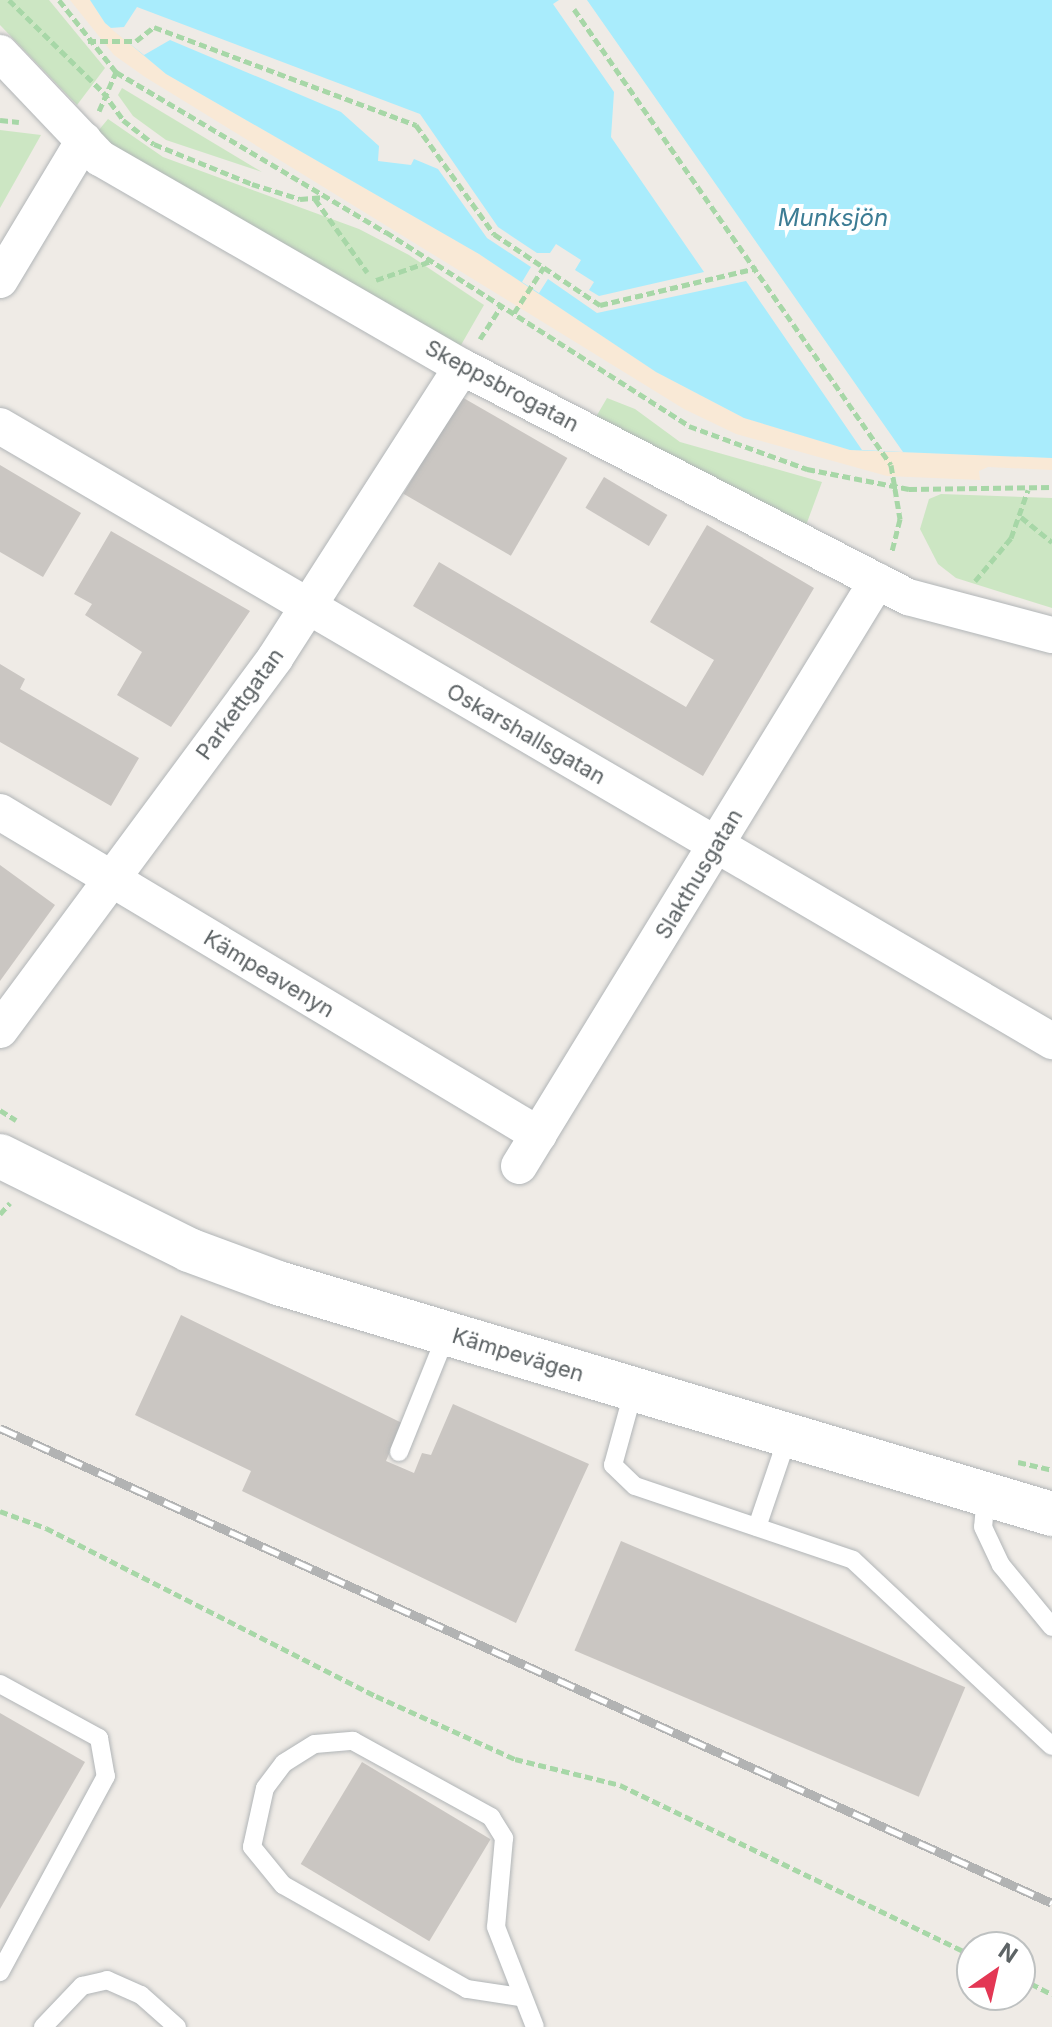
<!DOCTYPE html>
<meta charset="utf-8">
<style>
body{margin:0}
#map{position:relative;width:1052px;height:2027px;overflow:hidden;background:#efebe6;font-family:Inter,sans-serif}
div>[style]{position:absolute}
.green>*{inset:0;background:#cce6c3}
.sand>*{inset:0;background:#f9e9d6}
.water>*{inset:0;background:#a9ecfc}
.pier>*{inset:0;background:#efebe6}
.building>*{inset:0;background:#cac6c2;transform-origin:0 0}
.path>*{height:5px;margin-top:-2.5px;transform-origin:0;background:repeating-linear-gradient(90deg,#a7d7a7 0 8px,transparent 0 12px)}
.roads{filter:drop-shadow(0 0 2px #b1b5b7) drop-shadow(0 0 2px #b1b5b7)}
.service>*{height:18px;margin:-9px;padding:0 9px;transform-origin:9px;border-radius:9px;background:#fff}
.minor>*{height:36px;margin:-18px;padding:0 18px;transform-origin:18px;border-radius:18px;background:#fff}
.secondary>*{height:44px;margin:-22px;padding:0 22px;transform-origin:22px;border-radius:22px;background:#fff}
.rail>*{height:9px;margin-top:-4.5px;transform-origin:0;background:repeating-linear-gradient(90deg,#fff 0 18px,#b2b3b3 0 36px);box-sizing:border-box;border-block:2px solid #b2b3b3}
span{translate:-50% -50%;white-space:nowrap;text-align:center;line-height:1.15;-webkit-text-stroke:8px #fff;paint-order:stroke}
.street-label{font-size:22px;color:#5d6365}
.water-label{font-size:24px;color:#3c7c94;font-style:italic}
.north{position:absolute;left:956px;top:1931px;width:80px;height:80px;box-sizing:border-box;background:#fff;border:2px solid #bec1c1;border-radius:50%;rotate:34deg;font-size:22px;font-weight:700;line-height:32px;text-align:center;color:#5d6365}
.north::after{content:'';display:block;margin:auto;width:28px;height:36px;background:#e33754;clip-path:polygon(50% 0,100% 100%,50% 72%,0 100%)}
</style>
<div id="map">
<div class="green">
<div style="clip-path:polygon(0 0,49px 0,105px 68px,77px 105px,0 25px)"></div>
<div style="clip-path:polygon(122px 88px,262px 172px,166px 140px,133px 116px,118px 95px)"></div>
<div style="clip-path:polygon(108px 119px,163px 157px,359px 229px,409px 255px,484px 305px,457px 352px,114px 148px,98px 131px)"></div>
<div style="clip-path:polygon(0 130px,41px 135px,0 208px)"></div>
<div style="clip-path:polygon(607px 398px,635px 409px,680px 442px,822px 482px,805px 528px,593px 422px)"></div>
<div style="clip-path:polygon(941px 494px,1052px 498px,1052px 608px,956px 578px,938px 564px,920px 529px,929px 499px)"></div>
</div>
<div class="sand">
<div style="clip-path:polygon(70px 0,90px 0,105px 23px,166px 74px,479px 254px,656px 372px,744px 418px,850px 450px,1052px 458px,1052px 470px,988px 467px,979px 471px,980px 480px,887px 476px,736px 434px,684px 409px,145px 77px,114px 55px)"></div>
</div>
<div class="water">
<div style="clip-path:polygon(90px 0,1052px 0,1052px 458px,850px 450px,744px 418px,656px 372px,479px 254px,166px 74px,105px 23px)"></div>
</div>
<div class="pier">
<div style="clip-path:polygon(559px 0,587px 0,903px 452px,862px 450px,746px 281px,597px 313px,548px 279px,539px 293px,522px 282px,531px 267px,487px 238px,438px 169px,414px 159px,411px 165px,378px 161px,379px 146px,341px 112px,170px 40px,144px 55px,110px 28px,124px 27px,137px 7px,420px 114px,498px 227px,537px 253px,550px 253px,556px 244px,581px 260px,575px 270px,594px 282px,589px 290px,599px 296px,704px 272px,611px 137px,614px 92px,553px 4px)"></div>
</div>
<div class="building">
<div style="left:460px;top:396px;width:124px;height:113px;rotate:30deg"></div>
<div style="clip-path:polygon(0 465px,81px 513px,43px 577px,0 552px)"></div>
<div style="left:604px;top:477px;width:74px;height:36px;rotate:31deg"></div>
<div style="clip-path:polygon(707px 525px,814px 588px,703px 776px,413px 606px,439px 562px,686px 707px,714px 660px,650px 622px)"></div>
<div style="clip-path:polygon(111px 531px,250px 611px,171px 727px,117px 695px,142px 652px,85px 615px,92px 604px,74px 594px)"></div>
<div style="clip-path:polygon(0 664px,25px 679px,20px 689px,139px 758px,111px 806px,0 742px)"></div>
<div style="clip-path:polygon(0 865px,55px 905px,0 981px)"></div>
<div style="clip-path:polygon(181px 1315px,402px 1423px,386px 1461px,414px 1473px,422px 1453px,431px 1455px,453px 1404px,589px 1464px,516px 1623px,242px 1491px,251px 1471px,135px 1415px)"></div>
<div style="left:621px;top:1541px;width:374px;height:119px;rotate:23deg"></div>
<div style="clip-path:polygon(0 1713px,85px 1762px,0 1909px)"></div>
<div style="left:362px;top:1762px;width:150px;height:119px;rotate:31deg"></div>
</div>
<div class="path">
<div style="left:9px;top:0;width:132px;rotate:44.4deg"></div>
<div style="left:103px;top:92px;width:34px;rotate:54deg"></div>
<div style="left:123px;top:120px;width:39px;rotate:38deg"></div>
<div style="left:154px;top:144px;width:106px;rotate:22.2deg"></div>
<div style="left:252px;top:184px;width:50px;rotate:17.4deg"></div>
<div style="left:300px;top:199px;width:24px;rotate:-5deg"></div>
<div style="left:59px;top:0;width:92px;rotate:51.6deg"></div>
<div style="left:116px;top:72px;width:314px;rotate:30.7deg"></div>
<div style="left:386px;top:232px;width:360px;rotate:32.6deg"></div>
<div style="left:689px;top:426px;width:126px;rotate:20deg"></div>
<div style="left:807px;top:469px;width:104px;rotate:11.1deg"></div>
<div style="left:909px;top:489px;width:143px;rotate:-0.8deg"></div>
<div style="left:574px;top:9px;width:555px;rotate:55.19deg"></div>
<div style="left:891px;top:465px;width:55px;rotate:80.5deg"></div>
<div style="left:900px;top:519px;width:34px;rotate:104deg"></div>
<div style="left:88px;top:41px;width:48px"></div>
<div style="left:136px;top:41px;width:23px;rotate:-38deg"></div>
<div style="left:154px;top:27px;width:280px;rotate:20.5deg"></div>
<div style="left:416px;top:125px;width:134px;rotate:54.4deg"></div>
<div style="left:494px;top:234px;width:128px;rotate:33.8deg"></div>
<div style="left:600px;top:305px;width:161px;rotate:-13.3deg"></div>
<div style="left:99px;top:111px;width:43px;rotate:-66.4deg"></div>
<div style="left:0;top:120px;width:19px;rotate:6deg"></div>
<div style="left:315px;top:199px;width:90px;rotate:54.5deg"></div>
<div style="left:376px;top:280px;width:58px;rotate:-19.1deg"></div>
<div style="left:514px;top:313px;width:55px;rotate:-56.9deg"></div>
<div style="left:480px;top:339px;width:40px;rotate:-57.1deg"></div>
<div style="left:1021px;top:517px;width:40px;rotate:39deg"></div>
<div style="left:975px;top:581px;width:56px;rotate:-50.1deg"></div>
<div style="left:1011px;top:538px;width:51px;rotate:-70.5deg"></div>
<div style="left:0;top:1110px;width:19px;rotate:32deg"></div>
<div style="left:0;top:1214px;width:15px;rotate:-48deg"></div>
<div style="left:1018px;top:1462px;width:35px;rotate:13deg"></div>
<div style="left:0;top:1511px;width:49px;rotate:20.3deg"></div>
<div style="left:46px;top:1528px;width:370px;rotate:27deg"></div>
<div style="left:376px;top:1696px;width:153px;rotate:24.4deg"></div>
<div style="left:515px;top:1759px;width:108px;rotate:13.9deg"></div>
<div style="left:620px;top:1785px;width:391px;rotate:25.8deg"></div>
<div style="left:1020px;top:1978px;width:36px;rotate:27deg"></div>
</div>
<div class="roads">
<div class="service">
<div style="left:634px;top:1389px;width:79px;rotate:105.4deg"></div>
<div style="left:613px;top:1465px;width:30px;rotate:44deg"></div>
<div style="left:635px;top:1486px;width:230px;rotate:18.7deg"></div>
<div style="left:853px;top:1560px;width:272px;rotate:43.1deg"></div>
<div style="left:399px;top:1452px;width:128px;rotate:-68deg"></div>
<div style="left:986px;top:1494px;width:33px;rotate:95deg"></div>
<div style="left:983px;top:1527px;width:42px;rotate:64.7deg"></div>
<div style="left:1001px;top:1565px;width:80px;rotate:50.6deg"></div>
<div style="left:757px;top:1527px;width:96px;rotate:-71.2deg"></div>
<div style="left:0;top:1684px;width:113px;rotate:28.6deg"></div>
<div style="left:99px;top:1738px;width:39px;rotate:80deg"></div>
<div style="left:106px;top:1776px;width:223px;rotate:118.4deg"></div>
<div style="left:520px;top:1997px;width:54px;rotate:-171.4deg"></div>
<div style="left:467px;top:1989px;width:211px;rotate:-150.5deg"></div>
<div style="left:283px;top:1885px;width:49px;rotate:-129.2deg"></div>
<div style="left:252px;top:1847px;width:60px;rotate:-77.6deg"></div>
<div style="left:265px;top:1788px;width:31px;rotate:-53deg"></div>
<div style="left:284px;top:1763px;width:36px;rotate:-32deg"></div>
<div style="left:315px;top:1744px;width:38px;rotate:-5deg"></div>
<div style="left:353px;top:1741px;width:158px;rotate:28.8deg"></div>
<div style="left:491px;top:1817px;width:25px;rotate:58deg"></div>
<div style="left:504px;top:1838px;width:89px;rotate:95.1deg"></div>
<div style="left:496px;top:1927px;width:107px;rotate:68.7deg"></div>
<div style="left:43px;top:2027px;width:57px;rotate:-46.4deg"></div>
<div style="left:82px;top:1986px;width:26px;rotate:-13deg"></div>
<div style="left:107px;top:1980px;width:37px;rotate:24deg"></div>
<div style="left:141px;top:1995px;width:48px;rotate:41.6deg"></div>
</div>
<div class="minor">
<div style="left:0;top:53px;width:145px;rotate:46.4deg"></div>
<div style="left:100px;top:158px;width:418px;rotate:30deg"></div>
<div style="left:462px;top:367px;width:502px;rotate:27.28deg"></div>
<div style="left:908px;top:597px;width:149px;rotate:14.8deg"></div>
<div style="left:0;top:280px;width:163px;rotate:-59deg"></div>
<div style="left:0;top:426px;width:1219px;rotate:30.31deg"></div>
<div style="left:0;top:812px;width:628px;rotate:30.93deg"></div>
<div style="left:0;top:1030px;width:463px;rotate:-53.5deg"></div>
<div style="left:275px;top:658px;width:346px;rotate:-57.3deg"></div>
<div style="left:519px;top:1166px;width:686px;rotate:-58.53deg"></div>
</div>
<div class="secondary">
<div style="left:0;top:1156px;width:211px;rotate:26.4deg"></div>
<div style="left:189px;top:1250px;width:95px;rotate:20.3deg"></div>
<div style="left:278px;top:1283px;width:808px;rotate:16.62deg"></div>
</div>
</div>
<div class="rail">
<div style="left:0;top:1428px;width:1154px;rotate:24.3deg"></div>
</div>
<div class="street-label">
<span style="left:502px;top:386px;rotate:28deg">Skeppsbrogatan</span>
<span style="left:240px;top:704px;rotate:-54deg">Parkettgatan</span>
<span style="left:526px;top:734px;rotate:30deg">Oskarshallsgatan</span>
<span style="left:699px;top:874px;rotate:-59deg">Slakthusgatan</span>
<span style="left:269px;top:974px;rotate:31deg">Kämpeavenyn</span>
<span style="left:518px;top:1355px;rotate:17deg">Kämpevägen</span>
</div>
<div class="water-label">
<span style="left:833px;top:218px">Munksjön</span>
</div>
<div class="north">N</div>
</div>
